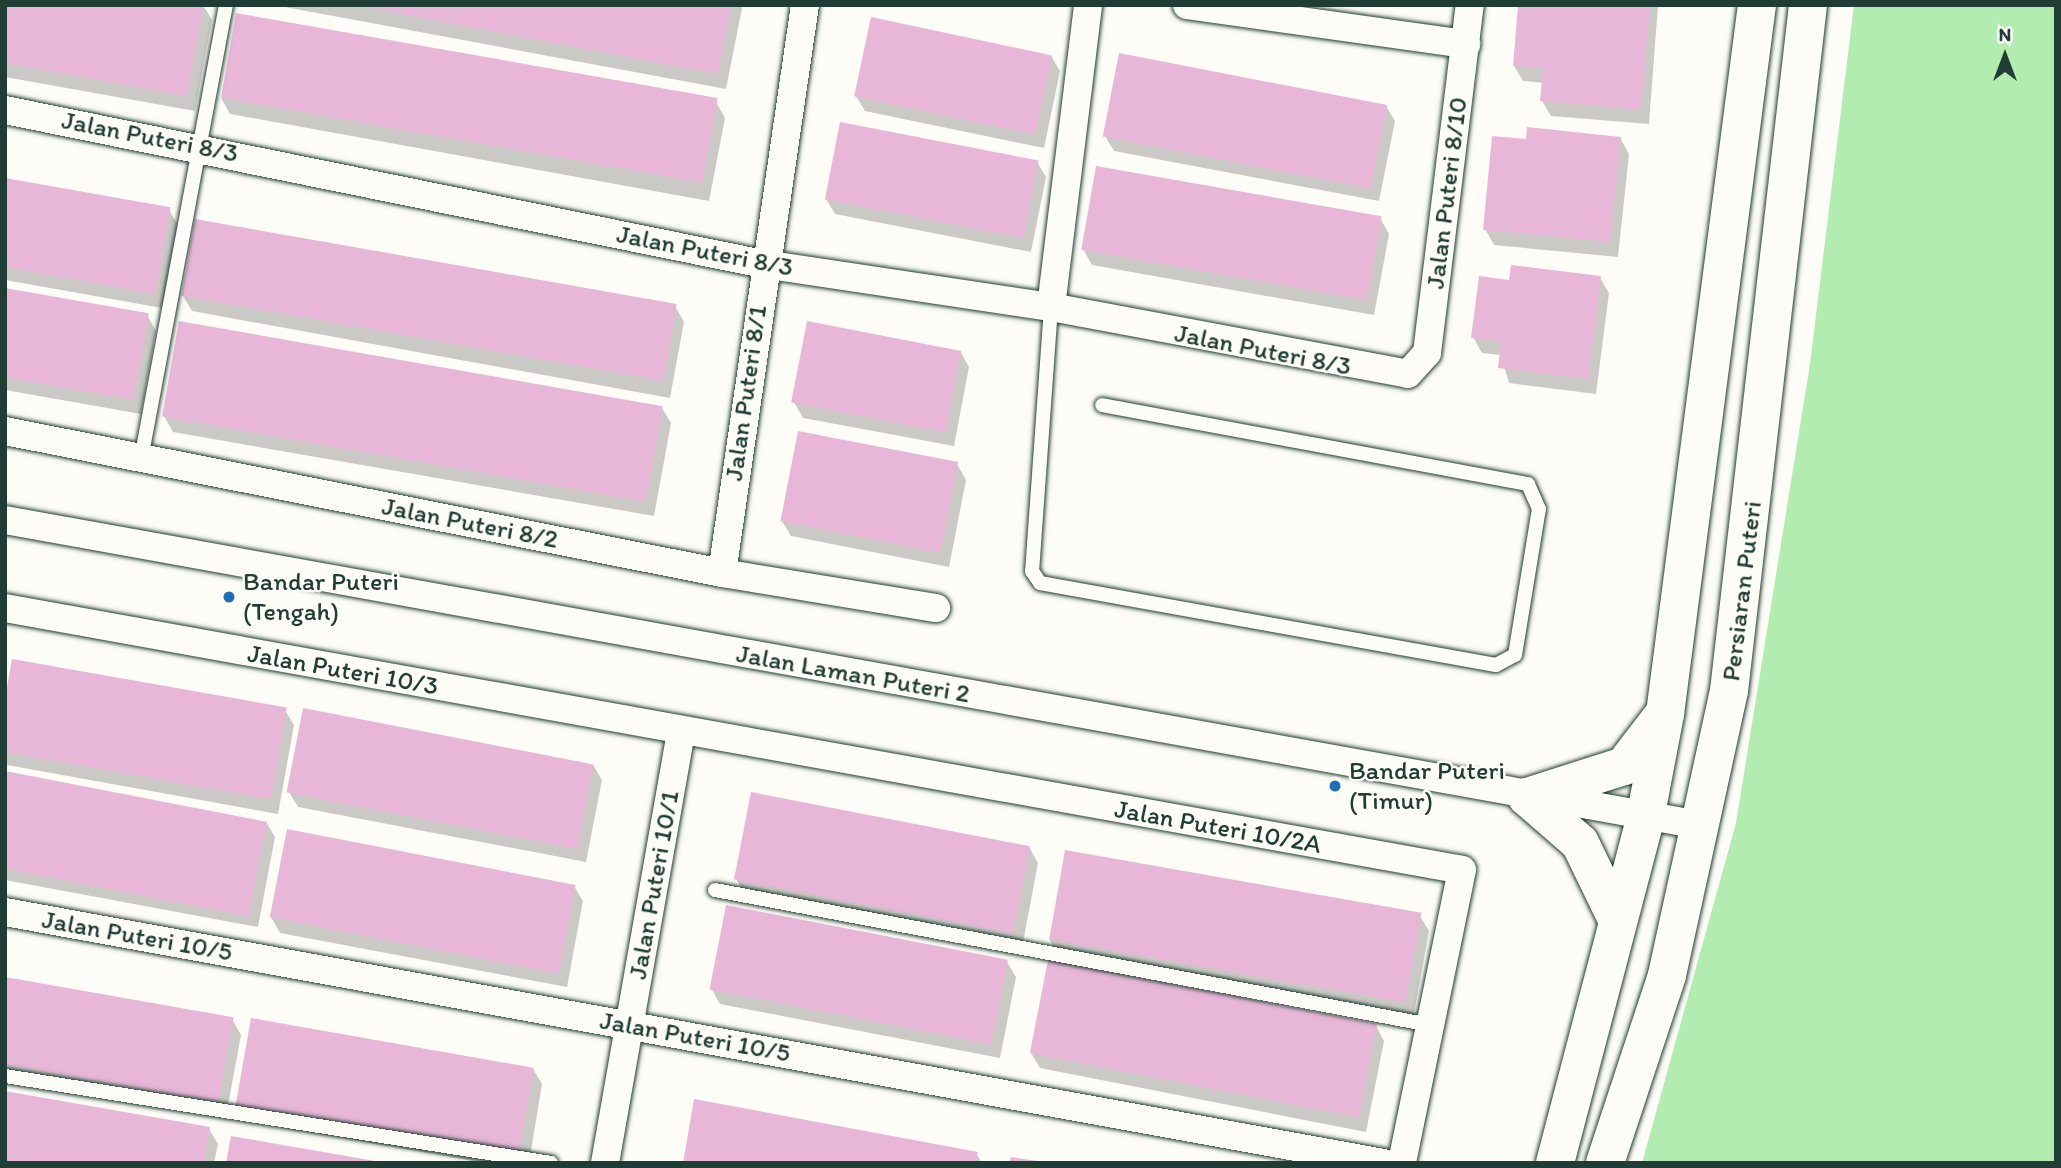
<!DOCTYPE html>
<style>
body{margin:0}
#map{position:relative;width:2061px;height:1168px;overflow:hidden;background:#fdfcf7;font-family:Itim,sans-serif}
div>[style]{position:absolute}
.green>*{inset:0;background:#b2ecb0}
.shadow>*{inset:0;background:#0003}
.building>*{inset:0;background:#e8b7d7;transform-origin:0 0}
.roads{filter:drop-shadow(0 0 2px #1f3d34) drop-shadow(0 0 2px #1f3d34)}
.service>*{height:14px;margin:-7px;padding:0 7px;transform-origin:7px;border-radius:7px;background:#fdfcf7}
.minor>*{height:28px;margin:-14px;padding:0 14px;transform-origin:14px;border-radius:14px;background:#fdfcf7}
.secondary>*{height:38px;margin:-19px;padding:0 19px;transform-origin:19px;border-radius:19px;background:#fdfcf7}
.dots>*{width:19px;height:19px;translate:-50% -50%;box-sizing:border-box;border:4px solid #fdfcf7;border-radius:50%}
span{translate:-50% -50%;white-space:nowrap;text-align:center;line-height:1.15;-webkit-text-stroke:5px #fdfcf7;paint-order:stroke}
.street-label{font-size:26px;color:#1f3d34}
.poi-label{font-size:26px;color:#1f3d34}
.left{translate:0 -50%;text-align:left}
.frame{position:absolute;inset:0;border:7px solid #1f3d34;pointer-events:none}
.north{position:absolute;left:1970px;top:21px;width:70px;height:70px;-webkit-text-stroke:5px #fdfcf7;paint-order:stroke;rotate:0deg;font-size:19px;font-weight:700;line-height:28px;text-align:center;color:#1f3d34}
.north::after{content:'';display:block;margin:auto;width:24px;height:32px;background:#1f3d34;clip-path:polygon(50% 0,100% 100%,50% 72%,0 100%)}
</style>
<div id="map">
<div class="green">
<div style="clip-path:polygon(1854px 5px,2056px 5px,2056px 1163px,1642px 1163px,1736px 823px,1810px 364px)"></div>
</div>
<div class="shadow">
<div style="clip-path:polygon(5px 5px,203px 5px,212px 20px,195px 111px,5px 77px)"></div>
<div style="clip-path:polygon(274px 5px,740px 5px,742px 8px,726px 89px)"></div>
<div style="clip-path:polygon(1550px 5px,1658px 5px,1649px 124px,1551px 116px,1542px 101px,1544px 83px,1523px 81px,1514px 66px)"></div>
<div style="clip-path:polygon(1051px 56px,1060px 71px,1044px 148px,865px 111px,856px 96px)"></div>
<div style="clip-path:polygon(221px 98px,716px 102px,725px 118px,709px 201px,230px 114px)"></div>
<div style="clip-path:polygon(1386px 106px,1395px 121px,1379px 201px,1114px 151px,1105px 136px)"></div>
<div style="clip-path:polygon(1620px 138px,1629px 154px,1618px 257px,1494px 245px,1485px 229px)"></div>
<div style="clip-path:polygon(1037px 162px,1046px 177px,1031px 252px,835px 214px,826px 199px)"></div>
<div style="clip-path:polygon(5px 180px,169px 210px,178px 225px,162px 308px,5px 280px)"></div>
<div style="clip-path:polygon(1380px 218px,1389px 234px,1374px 315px,1092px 265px,1083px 249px)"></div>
<div style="clip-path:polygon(1600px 278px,1609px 293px,1596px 394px,1509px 383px,1501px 355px,1482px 353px,1473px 337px,1511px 282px)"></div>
<div style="clip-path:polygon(5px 290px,147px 315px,156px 331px,141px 414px,5px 390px)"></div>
<div style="clip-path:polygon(183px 296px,675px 306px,684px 322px,670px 398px,192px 311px)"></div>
<div style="clip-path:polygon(960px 351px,969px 367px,954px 446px,803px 418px,794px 402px)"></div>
<div style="clip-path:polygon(662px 408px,671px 423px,654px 516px,173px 432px,164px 416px)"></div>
<div style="clip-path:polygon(957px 464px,966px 480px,949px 567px,791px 536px,782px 521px)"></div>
<div style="clip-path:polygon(14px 662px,285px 710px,294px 725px,278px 814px,7px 765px,5px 708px)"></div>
<div style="clip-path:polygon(593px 765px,602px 780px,586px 862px,298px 807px,289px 792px)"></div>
<div style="clip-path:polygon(5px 773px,266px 822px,275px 837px,258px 927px,5px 880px)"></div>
<div style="clip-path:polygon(1029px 847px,1038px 863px,1022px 948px,745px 894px,736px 879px)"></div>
<div style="clip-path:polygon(574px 886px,583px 901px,567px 987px,280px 933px,271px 917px)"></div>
<div style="clip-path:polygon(1420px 916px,1429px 931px,1413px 1019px,1059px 955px,1050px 940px)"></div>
<div style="clip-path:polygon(1007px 962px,1016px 977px,1000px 1058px,720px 1004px,711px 988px)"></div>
<div style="clip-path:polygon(5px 979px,232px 1019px,241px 1035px,226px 1116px,5px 1076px)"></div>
<div style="clip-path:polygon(1376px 1026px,1384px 1041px,1366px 1132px,1040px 1068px,1031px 1053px)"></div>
<div style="clip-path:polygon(533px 1069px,542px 1084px,529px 1163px,485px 1163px,246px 1121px)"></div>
<div style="clip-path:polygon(209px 1129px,218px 1144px,214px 1163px,5px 1163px)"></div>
<div style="clip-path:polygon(976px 1153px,982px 1163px,684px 1163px)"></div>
</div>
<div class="building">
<div style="clip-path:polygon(5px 5px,203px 5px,187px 96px,5px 63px)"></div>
<div style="clip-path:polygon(353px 5px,731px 5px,718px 74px)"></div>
<div style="clip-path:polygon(1549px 5px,1650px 5px,1641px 110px,1540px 101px,1543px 68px,1513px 66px,1518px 6px)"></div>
<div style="left:236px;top:13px;width:489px;height:86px;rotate:10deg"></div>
<div style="left:871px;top:17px;width:185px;height:81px;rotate:12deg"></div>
<div style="left:1119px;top:53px;width:273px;height:85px;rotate:11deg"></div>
<div style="left:840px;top:122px;width:202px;height:79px;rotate:11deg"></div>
<div style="clip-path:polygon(1527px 127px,1621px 137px,1610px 242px,1483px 230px,1492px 136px,1526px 139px)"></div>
<div style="left:1096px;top:166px;width:290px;height:85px;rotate:10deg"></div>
<div style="left:5px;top:178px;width:168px;height:88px;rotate:10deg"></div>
<div style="left:195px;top:219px;width:489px;height:78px;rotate:10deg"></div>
<div style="clip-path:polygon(1511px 265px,1601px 276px,1588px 379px,1498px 368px,1501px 341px,1471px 338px,1479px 276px,1509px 280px)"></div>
<div style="left:5px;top:288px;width:146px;height:88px;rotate:10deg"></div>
<div style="left:179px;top:321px;width:491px;height:97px;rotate:10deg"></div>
<div style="left:807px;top:321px;width:157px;height:83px;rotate:11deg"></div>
<div style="left:798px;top:431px;width:163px;height:92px;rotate:11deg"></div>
<div style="left:12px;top:659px;width:279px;height:93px;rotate:10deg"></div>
<div style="left:303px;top:708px;width:296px;height:86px;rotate:11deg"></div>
<div style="left:5px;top:771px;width:267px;height:96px;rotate:11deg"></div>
<div style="left:751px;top:792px;width:284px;height:89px;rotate:11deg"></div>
<div style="left:287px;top:829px;width:294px;height:90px;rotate:11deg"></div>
<div style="left:1065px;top:850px;width:362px;height:91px;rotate:10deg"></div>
<div style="left:726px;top:905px;width:287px;height:86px;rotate:11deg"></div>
<div style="left:1048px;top:960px;width:335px;height:95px;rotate:11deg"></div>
<div style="left:5px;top:977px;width:232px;height:86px;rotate:10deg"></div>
<div style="left:251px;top:1018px;width:287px;height:89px;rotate:10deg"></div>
<div style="clip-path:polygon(5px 1091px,210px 1127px,204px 1163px,5px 1163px)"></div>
<div style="clip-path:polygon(694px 1099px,978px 1152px,975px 1163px,683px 1163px)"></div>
<div style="clip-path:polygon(231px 1136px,375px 1161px,375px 1163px,226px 1163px)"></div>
<div style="clip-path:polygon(1011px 1157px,1037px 1161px,1037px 1163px,1009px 1163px)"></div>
</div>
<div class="roads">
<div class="service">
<div style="left:1051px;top:307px;width:265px;rotate:94.1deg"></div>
<div style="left:1032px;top:571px;width:14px;rotate:56deg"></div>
<div style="left:1040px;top:583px;width:463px;rotate:10.2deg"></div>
<div style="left:1496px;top:665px;width:21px;rotate:-28deg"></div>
<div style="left:1515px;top:655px;width:148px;rotate:-80.7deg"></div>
<div style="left:1539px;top:509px;width:27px;rotate:-114deg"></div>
<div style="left:1528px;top:484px;width:433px;rotate:-169.5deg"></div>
<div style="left:141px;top:459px;width:462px;rotate:-79.4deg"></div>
<div style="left:715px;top:890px;width:728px;rotate:10.69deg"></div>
<div style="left:5px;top:1076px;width:553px;rotate:9.05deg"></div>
</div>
<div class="minor">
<div style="left:1187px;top:5px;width:282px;rotate:8deg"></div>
<div style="left:5px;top:110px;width:773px;rotate:11.48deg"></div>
<div style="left:763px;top:264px;width:291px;rotate:8.5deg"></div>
<div style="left:1051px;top:307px;width:363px;rotate:10.6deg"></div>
<div style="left:1408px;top:374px;width:28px;rotate:-48deg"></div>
<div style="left:1427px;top:353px;width:351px;rotate:-83deg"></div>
<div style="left:1051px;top:307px;width:304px;rotate:-83deg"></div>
<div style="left:5px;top:431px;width:731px;rotate:11.2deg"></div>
<div style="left:722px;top:573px;width:217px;rotate:9.3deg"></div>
<div style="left:5px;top:520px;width:1722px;rotate:10.2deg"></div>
<div style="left:722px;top:573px;width:574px;rotate:-81.69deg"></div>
<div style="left:5px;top:608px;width:1480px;rotate:10.19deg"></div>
<div style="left:1462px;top:870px;width:299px;rotate:101.6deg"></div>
<div style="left:5px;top:912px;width:1402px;rotate:10.32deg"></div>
<div style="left:605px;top:1163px;width:438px;rotate:-80deg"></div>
</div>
<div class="secondary">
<div style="left:1527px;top:797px;width:102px;rotate:-17.7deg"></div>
<div style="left:1624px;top:766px;width:61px;rotate:-52.4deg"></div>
<div style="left:1527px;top:797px;width:70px;rotate:41deg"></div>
<div style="left:1580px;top:843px;width:82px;rotate:64.1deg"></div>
<div style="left:1555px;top:1163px;width:356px;rotate:-75.3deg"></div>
<div style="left:1645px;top:819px;width:107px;rotate:-79.2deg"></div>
<div style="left:1665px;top:714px;width:715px;rotate:-82.61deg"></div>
<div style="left:1605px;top:1163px;width:198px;rotate:-71.7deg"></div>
<div style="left:1667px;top:975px;width:291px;rotate:-77.7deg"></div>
<div style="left:1729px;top:691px;width:691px;rotate:-83.43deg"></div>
</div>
</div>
<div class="dots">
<div style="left:229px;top:597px;background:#1f6fb2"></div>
<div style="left:1335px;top:786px;background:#1f6fb2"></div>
</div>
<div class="street-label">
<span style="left:150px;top:137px;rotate:11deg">Jalan Puteri 8/3</span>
<span style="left:1447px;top:193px;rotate:-83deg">Jalan Puteri 8/10</span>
<span style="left:705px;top:251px;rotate:11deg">Jalan Puteri 8/3</span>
<span style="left:1263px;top:350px;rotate:11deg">Jalan Puteri 8/3</span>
<span style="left:746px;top:393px;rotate:-82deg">Jalan Puteri 8/1</span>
<span style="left:470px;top:523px;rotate:11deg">Jalan Puteri 8/2</span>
<span style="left:1742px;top:591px;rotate:-83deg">Persiaran Puteri</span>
<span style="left:343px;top:670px;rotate:10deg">Jalan Puteri 10/3</span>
<span style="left:853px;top:674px;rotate:10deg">Jalan Laman Puteri 2</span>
<span style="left:1218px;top:827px;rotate:10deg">Jalan Puteri 10/2A</span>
<span style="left:654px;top:885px;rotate:-80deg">Jalan Puteri 10/1</span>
<span style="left:137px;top:936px;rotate:10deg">Jalan Puteri 10/5</span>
<span style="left:695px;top:1037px;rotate:10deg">Jalan Puteri 10/5</span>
</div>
<div class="poi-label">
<span class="left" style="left:243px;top:597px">Bandar Puteri<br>(Tengah)</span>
<span class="left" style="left:1349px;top:786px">Bandar Puteri<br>(Timur)</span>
</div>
<div class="frame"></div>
<div class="north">N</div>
</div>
